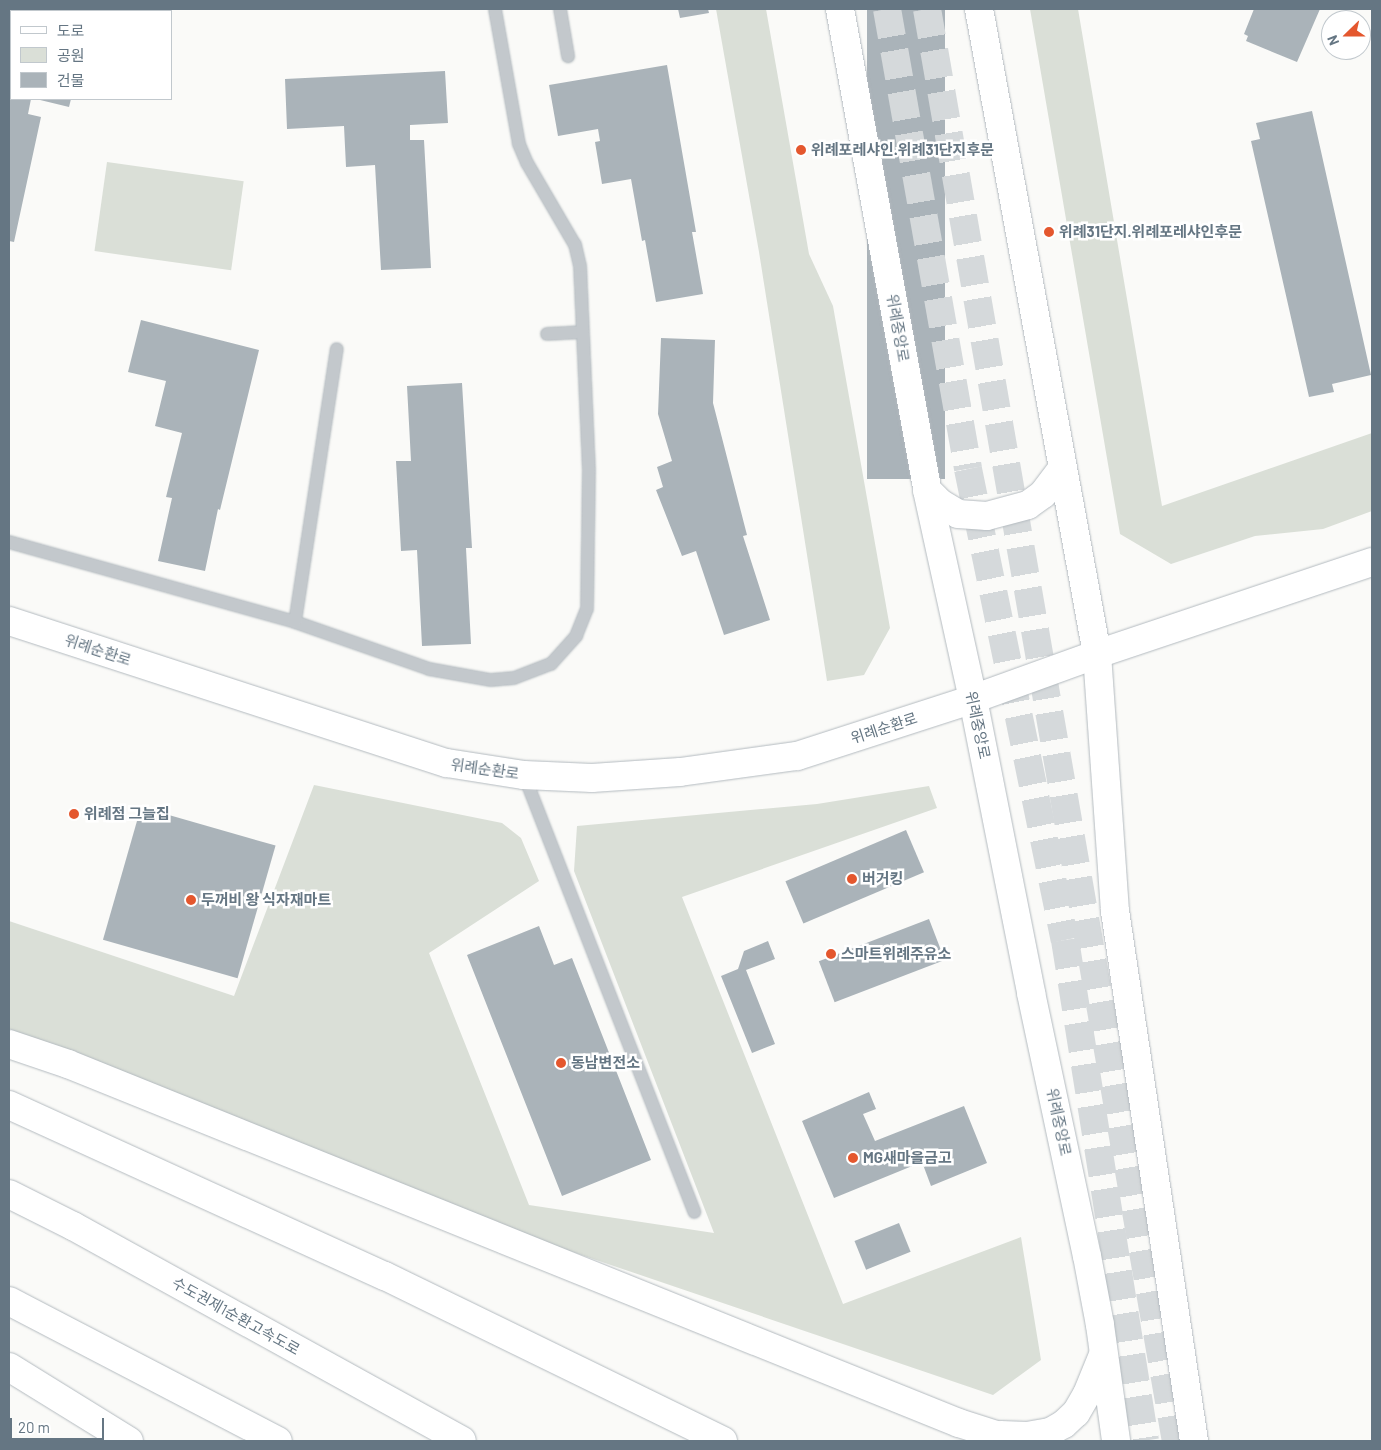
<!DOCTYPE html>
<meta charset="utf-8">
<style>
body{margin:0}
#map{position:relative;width:1381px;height:1450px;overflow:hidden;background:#fafaf8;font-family:Barlow,"Noto Sans KR",sans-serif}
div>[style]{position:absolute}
.green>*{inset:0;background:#dadfd7;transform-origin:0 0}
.building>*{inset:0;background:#aab3b9;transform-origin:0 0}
.secondary-tunnel>*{height:28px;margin-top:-14px;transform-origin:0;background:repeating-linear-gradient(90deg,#d5d9db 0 28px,transparent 0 42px)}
.roads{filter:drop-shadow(0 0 1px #b3babf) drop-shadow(0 0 1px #b3babf)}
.lane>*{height:12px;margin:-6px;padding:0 6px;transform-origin:6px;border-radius:6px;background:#c3c8cc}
.secondary>*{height:28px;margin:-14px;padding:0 14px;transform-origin:14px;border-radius:14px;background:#fff}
.highway>*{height:28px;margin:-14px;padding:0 14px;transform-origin:14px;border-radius:14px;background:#fff}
.dots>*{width:14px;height:14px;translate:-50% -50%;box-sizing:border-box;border:2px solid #fff;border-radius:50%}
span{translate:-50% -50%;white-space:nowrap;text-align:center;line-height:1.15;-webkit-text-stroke:5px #fff;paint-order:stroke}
.poi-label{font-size:15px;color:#657683;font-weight:700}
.left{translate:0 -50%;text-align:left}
.street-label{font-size:15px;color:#657683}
.frame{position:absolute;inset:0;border:10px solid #657683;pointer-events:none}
.legend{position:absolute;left:10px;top:10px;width:162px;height:90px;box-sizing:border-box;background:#fff;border:1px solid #c1c8cd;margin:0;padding:6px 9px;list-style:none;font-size:15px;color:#657683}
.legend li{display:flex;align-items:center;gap:10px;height:25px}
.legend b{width:25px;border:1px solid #c1c8cd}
.north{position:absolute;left:1321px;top:10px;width:50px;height:50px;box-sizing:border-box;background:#fff;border:1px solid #c1c8cd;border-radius:50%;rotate:248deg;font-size:14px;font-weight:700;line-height:20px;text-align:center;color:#657683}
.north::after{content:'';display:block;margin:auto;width:18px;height:22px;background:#e4572e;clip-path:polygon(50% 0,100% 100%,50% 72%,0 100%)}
.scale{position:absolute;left:10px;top:1418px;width:94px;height:22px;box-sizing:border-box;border:2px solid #657683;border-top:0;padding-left:6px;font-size:15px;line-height:18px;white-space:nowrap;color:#657683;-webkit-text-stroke:4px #fff;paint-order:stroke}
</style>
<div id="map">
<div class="green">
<div style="clip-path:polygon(716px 9px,766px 9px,809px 254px,833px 306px,890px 628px,864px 675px,827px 681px,759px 252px)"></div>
<div style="clip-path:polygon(1030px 9px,1078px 9px,1162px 506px,1372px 433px,1372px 511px,1323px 529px,1255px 536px,1171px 564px,1120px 534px)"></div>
<div style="left:107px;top:162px;width:138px;height:90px;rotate:8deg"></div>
<div style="clip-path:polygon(314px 785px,502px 823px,521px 838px,539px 881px,429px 953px,529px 1205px,714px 1233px,574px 871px,577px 826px,817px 804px,929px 786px,937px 808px,682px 897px,843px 1304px,1021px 1237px,1041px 1360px,993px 1395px,508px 1230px,9px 1039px,9px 921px,234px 996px)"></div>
</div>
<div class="building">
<div style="clip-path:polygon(678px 9px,708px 9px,709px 13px,680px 18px)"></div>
<div style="left:867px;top:9px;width:78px;height:470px"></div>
<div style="clip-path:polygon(1254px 9px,1320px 9px,1297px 62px,1246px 41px,1248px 36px,1244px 34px)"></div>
<div style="clip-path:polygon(9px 40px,11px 40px,11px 99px,31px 99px,28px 114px,41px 117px,14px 242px,9px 241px)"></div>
<div style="clip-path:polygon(667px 65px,696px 232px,692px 232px,703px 294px,656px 302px,645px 240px,642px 241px,631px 179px,602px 184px,595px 142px,600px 141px,598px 129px,558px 136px,549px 85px)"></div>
<div style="clip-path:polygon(445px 71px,448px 123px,410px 125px,410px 140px,424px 140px,431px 268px,381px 270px,375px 165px,346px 167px,344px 126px,287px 129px,285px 79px)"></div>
<div style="clip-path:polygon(36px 99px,71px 99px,69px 107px)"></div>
<div style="clip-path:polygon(1312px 111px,1371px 375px,1332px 384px,1334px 392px,1309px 397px,1251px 141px,1260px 139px,1256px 123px)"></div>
<div style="clip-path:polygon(141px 320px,259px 350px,220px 510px,218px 509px,205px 571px,158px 561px,172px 498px,166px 497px,182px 433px,155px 426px,166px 381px,128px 372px)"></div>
<div style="clip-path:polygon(661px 338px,715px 340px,713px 403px,747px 535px,743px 536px,770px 620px,724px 635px,696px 551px,682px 556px,656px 490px,663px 487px,657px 467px,672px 461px,658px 414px)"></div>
<div style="clip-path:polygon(462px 383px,472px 548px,466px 548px,471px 644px,422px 646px,417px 550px,401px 551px,396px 461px,411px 461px,407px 386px)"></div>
<div style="left:141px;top:807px;width:140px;height:138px;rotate:16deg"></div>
<div style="left:906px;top:830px;width:46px;height:131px;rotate:67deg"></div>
<div style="left:929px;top:919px;width:44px;height:118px;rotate:69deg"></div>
<div style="clip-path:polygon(539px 926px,554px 965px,572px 958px,651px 1160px,562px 1196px,467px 955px)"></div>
<div style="clip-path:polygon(768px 941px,775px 959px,746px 970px,775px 1044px,752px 1053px,721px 976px,738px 969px,744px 951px)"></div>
<div style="clip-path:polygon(869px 1092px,876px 1109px,863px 1114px,875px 1141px,964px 1106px,987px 1163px,931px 1186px,922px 1162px,834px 1198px,802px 1121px)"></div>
<div style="left:899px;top:1223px;width:31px;height:48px;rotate:68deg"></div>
</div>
<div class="secondary-tunnel">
<div style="left:887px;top:9px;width:467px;rotate:80deg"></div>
<div style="left:968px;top:469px;width:481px;rotate:78.4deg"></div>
<div style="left:1065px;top:940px;width:507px;rotate:80.93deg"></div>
<div style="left:927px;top:9px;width:1453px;rotate:80.14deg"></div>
</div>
<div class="roads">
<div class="lane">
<div style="left:560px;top:9px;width:48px;rotate:80.3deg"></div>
<div style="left:547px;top:334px;width:36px;rotate:-3deg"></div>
<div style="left:9px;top:542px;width:297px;rotate:15.6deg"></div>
<div style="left:295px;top:622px;width:142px;rotate:19.3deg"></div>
<div style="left:429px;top:669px;width:63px;rotate:10.1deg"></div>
<div style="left:491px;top:680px;width:23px;rotate:-5deg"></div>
<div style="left:514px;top:678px;width:40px;rotate:-21deg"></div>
<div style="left:551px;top:664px;width:38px;rotate:-48deg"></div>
<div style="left:576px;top:636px;width:29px;rotate:-68deg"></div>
<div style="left:587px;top:609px;width:138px;rotate:-89.2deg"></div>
<div style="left:589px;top:471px;width:205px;rotate:-92.5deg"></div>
<div style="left:580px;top:266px;width:22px;rotate:-103deg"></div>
<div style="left:575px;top:245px;width:95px;rotate:-120.3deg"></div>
<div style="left:527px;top:163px;width:21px;rotate:-113deg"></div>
<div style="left:519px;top:144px;width:137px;rotate:-100.1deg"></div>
<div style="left:295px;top:622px;width:276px;rotate:-81.3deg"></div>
<div style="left:524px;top:775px;width:469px;rotate:68.7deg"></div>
</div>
<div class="secondary">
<div style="left:840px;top:9px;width:489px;rotate:79.7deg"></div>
<div style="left:927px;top:490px;width:214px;rotate:77.6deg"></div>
<div style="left:973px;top:699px;width:300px;rotate:78.8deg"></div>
<div style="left:1031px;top:993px;width:269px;rotate:78deg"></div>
<div style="left:1087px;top:1256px;width:70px;rotate:79.3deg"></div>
<div style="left:1100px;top:1325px;width:117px;rotate:82.1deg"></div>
<div style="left:979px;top:9px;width:656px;rotate:79.63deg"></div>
<div style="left:1097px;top:654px;width:258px;rotate:86deg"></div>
<div style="left:1115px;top:911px;width:536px;rotate:81.52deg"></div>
<div style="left:927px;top:490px;width:18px;rotate:45deg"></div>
<div style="left:940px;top:503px;width:21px;rotate:31deg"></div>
<div style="left:958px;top:514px;width:29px;rotate:4deg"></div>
<div style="left:987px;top:516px;width:42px;rotate:-15deg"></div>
<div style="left:1028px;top:505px;width:19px;rotate:-36deg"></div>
<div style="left:1043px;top:494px;width:31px;rotate:-53deg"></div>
<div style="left:9px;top:621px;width:460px;rotate:18deg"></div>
<div style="left:447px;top:763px;width:78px;rotate:8.9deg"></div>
<div style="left:524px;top:775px;width:68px;rotate:2.5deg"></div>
<div style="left:592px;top:778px;width:88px;rotate:-3.9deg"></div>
<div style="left:680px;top:772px;width:118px;rotate:-7.8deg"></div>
<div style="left:797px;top:756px;width:185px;rotate:-17.9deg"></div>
<div style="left:973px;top:699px;width:132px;rotate:-19.9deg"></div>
<div style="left:1097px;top:654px;width:290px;rotate:-18.5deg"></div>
<div style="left:1001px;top:1435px;width:26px;rotate:2deg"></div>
<div style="left:1027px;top:1436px;width:23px;rotate:-10deg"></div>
<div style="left:1050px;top:1432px;width:16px;rotate:-30deg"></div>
<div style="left:1064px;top:1424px;width:16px;rotate:-43deg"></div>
<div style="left:1076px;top:1413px;width:22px;rotate:-60deg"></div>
<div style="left:1087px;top:1394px;width:42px;rotate:-67.7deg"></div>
</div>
<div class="highway">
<div style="left:9px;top:1044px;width:62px;rotate:18.7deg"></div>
<div style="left:68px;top:1064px;width:961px;rotate:21.95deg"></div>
<div style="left:959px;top:1423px;width:59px;rotate:17.8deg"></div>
<div style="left:9px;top:1105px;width:413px;rotate:24.5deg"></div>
<div style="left:385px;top:1276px;width:376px;rotate:26deg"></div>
<div style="left:9px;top:1194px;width:72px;rotate:26.6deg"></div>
<div style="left:73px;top:1226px;width:444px;rotate:28.9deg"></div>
<div style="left:9px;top:1301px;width:303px;rotate:27.5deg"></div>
<div style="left:9px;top:1367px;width:141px;rotate:31.7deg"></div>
</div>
</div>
<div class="dots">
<div style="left:801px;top:150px;background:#e4572e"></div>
<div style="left:1049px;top:232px;background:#e4572e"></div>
<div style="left:74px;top:814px;background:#e4572e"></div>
<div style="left:852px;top:879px;background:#e4572e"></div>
<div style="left:191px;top:900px;background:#e4572e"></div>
<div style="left:831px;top:954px;background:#e4572e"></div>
<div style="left:561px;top:1063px;background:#e4572e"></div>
<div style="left:853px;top:1158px;background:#e4572e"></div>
</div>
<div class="poi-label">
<span class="left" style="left:811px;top:150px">위례포레샤인.위례31단지후문</span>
<span class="left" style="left:1059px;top:232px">위례31단지.위례포레샤인후문</span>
<span class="left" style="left:84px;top:814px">위례점 그늘집</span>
<span class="left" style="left:862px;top:879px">버거킹</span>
<span class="left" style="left:201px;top:900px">두꺼비 왕 식자재마트</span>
<span class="left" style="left:841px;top:954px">스마트위례주유소</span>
<span class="left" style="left:571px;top:1063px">동남변전소</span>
<span class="left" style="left:863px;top:1158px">MG새마을금고</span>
</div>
<div class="street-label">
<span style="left:898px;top:328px;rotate:80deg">위례중앙로</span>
<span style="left:98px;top:650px;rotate:18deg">위례순환로</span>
<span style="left:978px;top:725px;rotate:78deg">위례중앙로</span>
<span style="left:884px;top:728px;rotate:-18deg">위례순환로</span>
<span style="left:485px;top:769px;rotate:8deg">위례순환로</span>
<span style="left:1059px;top:1122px;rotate:78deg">위례중앙로</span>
<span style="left:236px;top:1316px;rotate:29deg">수도권제1순환고속도로</span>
</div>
<div class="frame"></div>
<ul class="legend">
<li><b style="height:6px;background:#fff"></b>도로</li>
<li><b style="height:14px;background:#dadfd7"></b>공원</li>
<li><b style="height:14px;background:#aab3b9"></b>건물</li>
</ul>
<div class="north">N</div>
<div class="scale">20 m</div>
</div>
